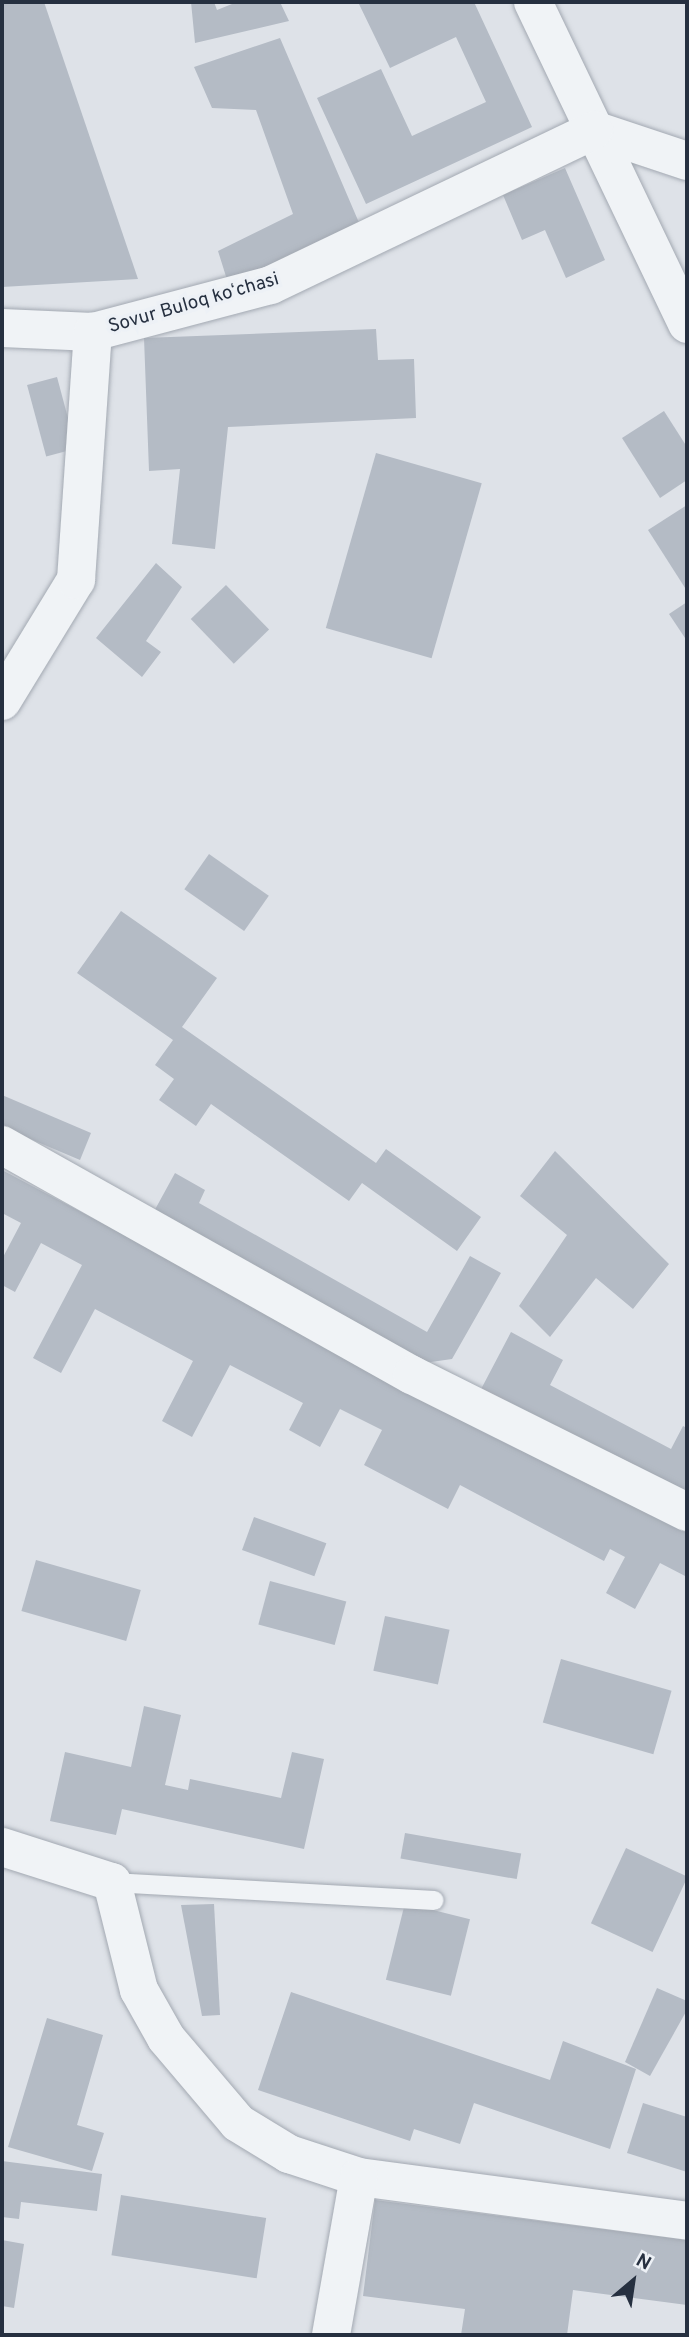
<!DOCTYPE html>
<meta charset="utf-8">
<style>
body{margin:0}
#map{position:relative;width:689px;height:2337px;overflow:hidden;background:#dee2e8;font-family:Overpass,sans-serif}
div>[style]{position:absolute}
.building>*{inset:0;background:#b4bbc5;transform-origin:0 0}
.roads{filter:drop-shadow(0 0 2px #a3a9b2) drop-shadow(0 0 2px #a3a9b2)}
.lane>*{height:19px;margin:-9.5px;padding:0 9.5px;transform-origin:9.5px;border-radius:9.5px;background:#f0f3f6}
.street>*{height:38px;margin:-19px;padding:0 19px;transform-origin:19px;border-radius:19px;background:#f0f3f6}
span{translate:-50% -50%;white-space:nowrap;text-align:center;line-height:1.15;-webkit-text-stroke:7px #edf1f6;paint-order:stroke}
.street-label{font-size:19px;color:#263040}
.frame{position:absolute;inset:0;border:4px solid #263040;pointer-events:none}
.north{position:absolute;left:598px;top:2246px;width:70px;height:70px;-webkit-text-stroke:5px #edf1f6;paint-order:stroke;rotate:29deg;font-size:19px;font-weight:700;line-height:28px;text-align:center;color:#263040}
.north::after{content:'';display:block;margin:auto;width:24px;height:32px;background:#263040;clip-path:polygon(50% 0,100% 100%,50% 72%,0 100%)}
</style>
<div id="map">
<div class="building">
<div style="clip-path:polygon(2px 2px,44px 2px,138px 279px,2px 287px)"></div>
<div style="clip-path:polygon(191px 2px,214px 2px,217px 10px,237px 2px,280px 2px,289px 21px,195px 43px)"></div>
<div style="clip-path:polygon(358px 2px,474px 2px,532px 127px,366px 204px,317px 98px,381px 69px,412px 136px,486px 102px,456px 37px,390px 68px)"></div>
<div style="clip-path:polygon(280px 38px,360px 225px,229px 286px,218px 251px,293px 214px,256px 110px,212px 108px,194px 67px)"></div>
<div style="clip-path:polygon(565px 168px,605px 260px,566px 278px,545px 230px,522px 240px,503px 195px)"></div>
<div style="clip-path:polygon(376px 329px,378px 360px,414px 359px,416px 418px,228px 427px,215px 549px,172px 544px,180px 469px,149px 471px,144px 338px)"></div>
<div style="left:57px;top:377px;width:74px;height:31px;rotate:75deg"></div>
<div style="clip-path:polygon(664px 411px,687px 447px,687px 480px,660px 498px,622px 438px)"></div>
<div style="left:376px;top:453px;width:110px;height:182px;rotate:16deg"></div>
<div style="clip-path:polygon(687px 505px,687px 591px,648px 530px)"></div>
<div style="clip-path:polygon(156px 563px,182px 587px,146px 641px,161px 652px,142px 677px,96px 638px)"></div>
<div style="left:226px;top:585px;width:62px;height:49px;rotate:46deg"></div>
<div style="clip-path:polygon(687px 602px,687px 641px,669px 614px)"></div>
<div style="left:209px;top:854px;width:73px;height:43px;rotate:35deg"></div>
<div style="clip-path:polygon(121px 911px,217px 978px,182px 1027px,376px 1163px,386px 1149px,481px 1217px,457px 1251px,362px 1183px,349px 1201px,211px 1104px,196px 1126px,159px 1100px,174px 1079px,155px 1065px,173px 1040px,77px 973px)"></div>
<div style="clip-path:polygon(2px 1095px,91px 1133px,80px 1160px,2px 1127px)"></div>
<div style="clip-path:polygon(555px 1151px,669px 1264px,633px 1309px,596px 1278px,550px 1337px,519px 1306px,567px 1235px,520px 1196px)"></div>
<div style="clip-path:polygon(2px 1170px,687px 1533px,687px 1577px,660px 1563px,635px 1609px,606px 1593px,625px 1557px,610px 1549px,604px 1561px,460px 1485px,448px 1509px,364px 1465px,382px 1430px,340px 1409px,320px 1447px,289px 1430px,303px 1403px,230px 1365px,192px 1437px,162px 1421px,193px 1361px,95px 1309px,61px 1373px,33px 1358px,82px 1265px,41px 1243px,15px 1292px,2px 1285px,2px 1259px,21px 1223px,2px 1213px)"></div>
<div style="clip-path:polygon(175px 1173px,205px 1190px,199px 1203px,427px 1332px,470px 1256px,501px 1273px,452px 1359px,424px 1363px,152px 1215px)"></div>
<div style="clip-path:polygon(511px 1332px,563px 1360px,550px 1385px,671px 1449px,683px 1426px,687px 1428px,687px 1502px,479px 1393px)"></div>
<div style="left:254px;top:1517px;width:77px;height:35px;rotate:20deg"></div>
<div style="left:36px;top:1560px;width:109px;height:53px;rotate:16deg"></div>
<div style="left:270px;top:1581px;width:79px;height:45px;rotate:15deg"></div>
<div style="left:385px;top:1616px;width:66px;height:56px;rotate:12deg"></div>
<div style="left:561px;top:1659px;width:115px;height:66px;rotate:16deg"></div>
<div style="clip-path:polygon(144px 1706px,181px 1715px,165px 1785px,188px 1790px,190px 1779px,281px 1798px,292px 1752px,324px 1759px,304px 1849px,122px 1809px,116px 1835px,50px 1821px,65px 1752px,131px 1767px)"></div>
<div style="left:405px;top:1833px;width:118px;height:26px;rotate:10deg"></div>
<div style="left:626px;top:1848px;width:68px;height:83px;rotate:25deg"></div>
<div style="left:405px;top:1903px;width:67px;height:79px;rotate:14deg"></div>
<div style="clip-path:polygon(214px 1904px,220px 2015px,202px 2016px,181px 1905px)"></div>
<div style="clip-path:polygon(657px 1988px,687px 2001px,687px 2010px,650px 2076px,625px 2062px)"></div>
<div style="clip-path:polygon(291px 1992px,550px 2080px,563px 2041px,636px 2069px,610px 2149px,474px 2103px,460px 2144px,414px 2129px,410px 2141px,258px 2090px)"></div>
<div style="clip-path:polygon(47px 2018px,103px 2035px,77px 2125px,104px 2133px,92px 2171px,8px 2147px)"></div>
<div style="clip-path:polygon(643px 2103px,687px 2117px,687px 2172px,627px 2153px)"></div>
<div style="clip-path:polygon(2px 2161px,102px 2174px,97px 2211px,21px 2202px,19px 2219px,2px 2217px)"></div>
<div style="left:121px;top:2195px;width:147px;height:61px;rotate:9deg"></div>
<div style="clip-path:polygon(375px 2200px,687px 2240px,687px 2305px,573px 2290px,567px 2335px,461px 2335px,465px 2309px,363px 2296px)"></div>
<div style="clip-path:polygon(2px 2240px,24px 2244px,14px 2308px,2px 2306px)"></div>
</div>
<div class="roads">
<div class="lane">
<div style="left:112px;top:1882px;width:322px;rotate:3.2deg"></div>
</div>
<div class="street">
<div style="left:533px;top:2px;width:357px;rotate:64.4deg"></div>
<div style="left:594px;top:130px;width:98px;rotate:18.4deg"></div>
<div style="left:2px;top:328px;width:91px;rotate:2.5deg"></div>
<div style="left:93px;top:332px;width:184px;rotate:-14.8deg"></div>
<div style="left:271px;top:285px;width:358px;rotate:-25.6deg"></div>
<div style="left:2px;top:701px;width:142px;rotate:-58.6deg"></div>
<div style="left:76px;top:580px;width:249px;rotate:-86.1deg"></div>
<div style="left:2px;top:1145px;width:470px;rotate:29.3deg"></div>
<div style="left:412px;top:1375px;width:307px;rotate:26.5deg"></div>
<div style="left:2px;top:1847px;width:115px;rotate:17.7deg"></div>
<div style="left:112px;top:1882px;width:111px;rotate:76deg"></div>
<div style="left:139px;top:1990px;width:55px;rotate:60.6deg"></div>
<div style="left:166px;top:2038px;width:111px;rotate:49.7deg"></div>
<div style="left:238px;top:2123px;width:60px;rotate:31.3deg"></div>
<div style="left:289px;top:2154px;width:74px;rotate:18.2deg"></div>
<div style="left:359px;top:2177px;width:331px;rotate:7.6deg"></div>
<div style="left:331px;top:2335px;width:160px;rotate:-80deg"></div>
</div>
</div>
<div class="street-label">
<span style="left:194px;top:304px;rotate:-16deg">Sovur Buloq koʻchasi</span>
</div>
<div class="frame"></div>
<div class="north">N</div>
</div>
